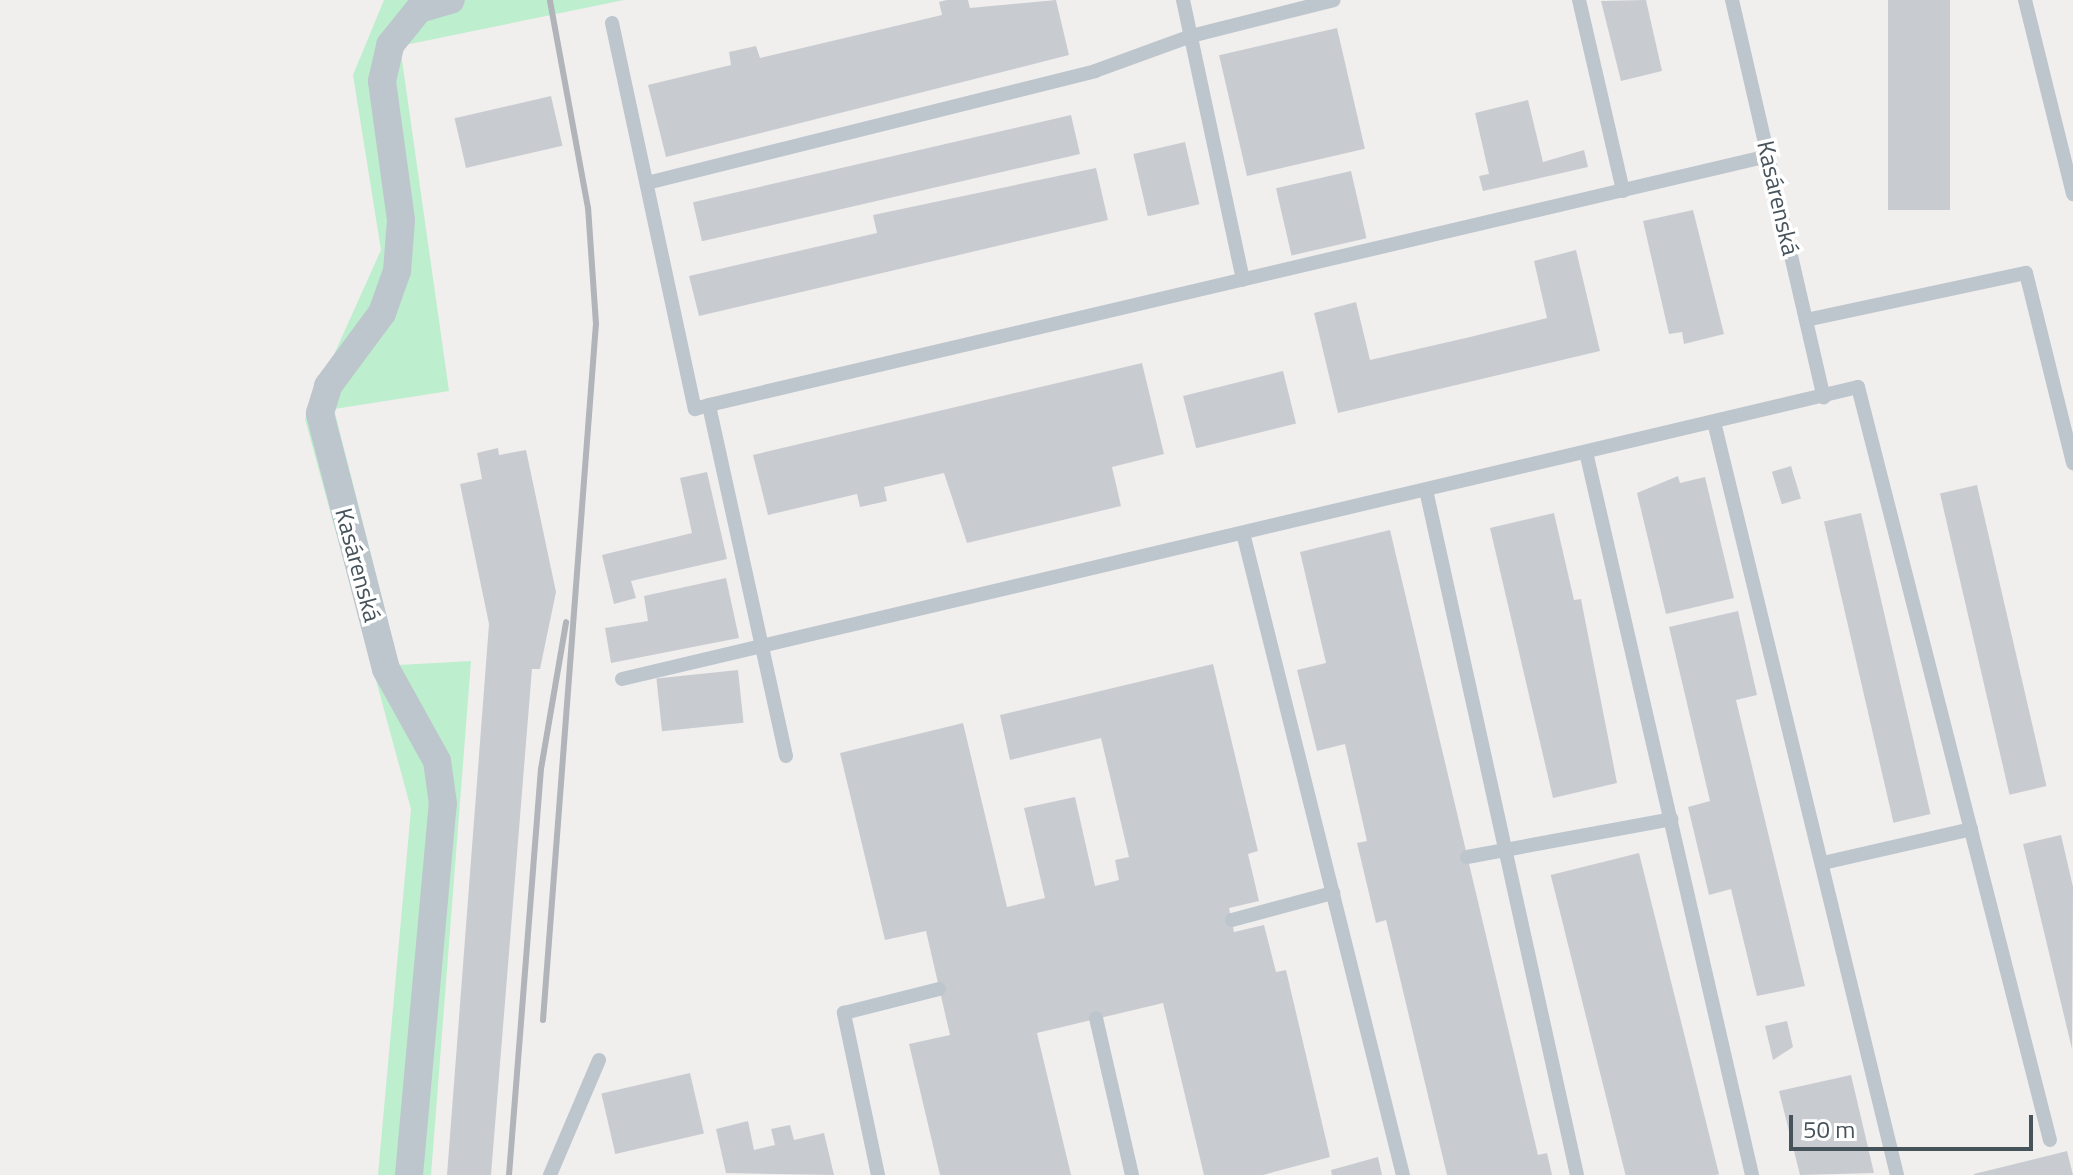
<!DOCTYPE html>
<meta charset="utf-8">
<style>
body{margin:0}
#map{position:relative;width:2073px;height:1175px;overflow:hidden;background:#f1eeee;font-family:"Titillium Web",sans-serif}
div>[style]{position:absolute}
.green>*{inset:0;background:#bdeece}
.building>*{inset:0;background:#c8ccd1;transform-origin:0 0}
.service>*{height:14px;margin:-7px;padding:0 7px;transform-origin:7px;border-radius:7px;background:#bdc6cd}
.minor>*{height:28px;margin:-14px;padding:0 14px;transform-origin:14px;border-radius:14px;background:#bdc6cd}
.rail>*{height:6px;margin:-3px;padding:0 3px;transform-origin:3px;border-radius:3px;background:#b1b4b9}
span{translate:-50% -50%;white-space:nowrap;text-align:center;line-height:1.15;-webkit-text-stroke:7px #fff;paint-order:stroke}
.street-label{font-size:24px;color:#47535b}
.scale{position:absolute;left:1789px;top:1115px;width:244px;height:36px;box-sizing:border-box;border:4px solid #47535b;border-top:0;padding-left:10px;font-size:24px;line-height:28px;white-space:nowrap;color:#47535b;-webkit-text-stroke:6px #fff;paint-order:stroke}
</style>
<div id="map">
<div class="green">
<div style="clip-path:polygon(384px 0,624px 0,400px 46px,449px 391px,334px 409px,399px 665px,471px 661px,431px 1175px,378px 1175px,411px 809px,305px 419px,381px 250px,353px 75px)"></div>
</div>
<div class="building">
<div style="clip-path:polygon(947px 0,968px 0,970px 8px,1056px 0,1069px 55px,666px 157px,648px 85px,731px 65px,729px 52px,756px 46px,760px 58px,942px 15px,939px 2px)"></div>
<div style="clip-path:polygon(1646px 0,1662px 71px,1621px 81px,1601px 1px)"></div>
<div style="left:1888px;top:0;width:62px;height:210px"></div>
<div style="left:1337px;top:28px;width:124px;height:121px;rotate:77deg"></div>
<div style="left:551px;top:96px;width:51px;height:99px;rotate:77deg"></div>
<div style="clip-path:polygon(1528px 100px,1543px 162px,1584px 150px,1588px 167px,1483px 191px,1479px 176px,1489px 174px,1475px 113px)"></div>
<div style="left:1071px;top:115px;width:40px;height:388px;rotate:77deg"></div>
<div style="left:1185px;top:142px;width:64px;height:53px;rotate:77deg"></div>
<div style="clip-path:polygon(1096px 168px,1108px 220px,699px 316px,689px 276px,877px 233px,873px 215px)"></div>
<div style="left:1351px;top:171px;width:69px;height:77px;rotate:77deg"></div>
<div style="clip-path:polygon(1693px 210px,1724px 334px,1684px 344px,1682px 332px,1669px 334px,1643px 221px)"></div>
<div style="clip-path:polygon(1576px 250px,1600px 351px,1338px 413px,1314px 313px,1356px 302px,1370px 360px,1470px 337px,1547px 318px,1534px 261px)"></div>
<div style="clip-path:polygon(1142px 363px,1164px 454px,1112px 467px,1121px 506px,967px 543px,944px 473px,884px 487px,887px 501px,860px 507px,857px 494px,768px 515px,753px 455px)"></div>
<div style="left:1283px;top:371px;width:54px;height:103px;rotate:76deg"></div>
<div style="clip-path:polygon(498px 448px,499px 455px,526px 450px,556px 592px,540px 669px,532px 669px,491px 1175px,447px 1175px,489px 624px,460px 484px,482px 479px,477px 453px)"></div>
<div style="left:1791px;top:466px;width:34px;height:20px;rotate:73deg"></div>
<div style="clip-path:polygon(707px 472px,727px 559px,631px 581px,636px 598px,614px 604px,602px 555px,692px 533px,680px 478px)"></div>
<div style="clip-path:polygon(1678px 476px,1680px 483px,1705px 477px,1734px 598px,1666px 614px,1637px 493px)"></div>
<div style="left:1977px;top:485px;width:309px;height:38px;rotate:77deg"></div>
<div style="clip-path:polygon(1554px 513px,1574px 600px,1581px 599px,1617px 783px,1553px 798px,1490px 528px)"></div>
<div style="left:1861px;top:513px;width:309px;height:38px;rotate:77deg"></div>
<div style="clip-path:polygon(1390px 530px,1538px 1155px,1547px 1153px,1552px 1175px,1447px 1175px,1386px 920px,1376px 923px,1357px 843px,1367px 841px,1345px 744px,1317px 751px,1297px 670px,1326px 663px,1300px 552px)"></div>
<div style="clip-path:polygon(726px 578px,739px 638px,611px 663px,605px 628px,648px 621px,644px 596px)"></div>
<div style="clip-path:polygon(1738px 611px,1757px 695px,1736px 700px,1805px 986px,1757px 996px,1731px 889px,1709px 895px,1688px 807px,1710px 801px,1669px 627px)"></div>
<div style="clip-path:polygon(1213px 664px,1258px 851px,1248px 854px,1259px 901px,1229px 908px,1234px 932px,1264px 925px,1276px 972px,1286px 970px,1330px 1157px,1263px 1175px,1204px 1175px,1163px 1003px,1037px 1033px,1071px 1175px,940px 1175px,909px 1044px,950px 1035px,926px 931px,885px 940px,840px 753px,963px 723px,1007px 907px,1045px 898px,1024px 808px,1075px 797px,1095px 886px,1119px 880px,1115px 860px,1129px 857px,1101px 738px,1010px 760px,1000px 715px)"></div>
<div style="left:738px;top:670px;width:53px;height:82px;rotate:84deg"></div>
<div style="clip-path:polygon(2061px 835px,2073px 887px,2072px 1049px,2023px 844px)"></div>
<div style="left:1639px;top:853px;width:331px;height:91px;rotate:76deg"></div>
<div style="clip-path:polygon(1787px 1021px,1793px 1047px,1773px 1060px,1765px 1026px)"></div>
<div style="left:690px;top:1073px;width:62px;height:91px;rotate:77deg"></div>
<div style="clip-path:polygon(1851px 1075px,1874px 1173px,1800px 1175px,1779px 1091px)"></div>
<div style="clip-path:polygon(748px 1121px,754px 1150px,775px 1145px,771px 1129px,790px 1125px,794px 1140px,824px 1133px,834px 1175px,726px 1173px,716px 1129px)"></div>
<div style="clip-path:polygon(2067px 1151px,2073px 1175px,1974px 1175px,1974px 1174px)"></div>
<div style="clip-path:polygon(1378px 1157px,1382px 1175px,1332px 1175px,1331px 1170px)"></div>
</div>
<div class="service">
<div style="left:1183px;top:0;width:286px;rotate:77.9deg"></div>
<div style="left:1579px;top:0;width:196px;rotate:77deg"></div>
<div style="left:1732px;top:0;width:408px;rotate:77deg"></div>
<div style="left:2025px;top:0;width:200px;rotate:76.1deg"></div>
<div style="left:612px;top:23px;width:395px;rotate:77.9deg"></div>
<div style="left:695px;top:409px;width:15px;rotate:-16deg"></div>
<div style="left:647px;top:183px;width:462px;rotate:-14deg"></div>
<div style="left:1095px;top:71px;width:102px;rotate:-20deg"></div>
<div style="left:1191px;top:36px;width:147px;rotate:-14.1deg"></div>
<div style="left:1806px;top:320px;width:225px;rotate:-12.1deg"></div>
<div style="left:2026px;top:273px;width:196px;rotate:76.1deg"></div>
<div style="left:1714px;top:422px;width:775px;rotate:76.34deg"></div>
<div style="left:1586px;top:452px;width:742px;rotate:77.07deg"></div>
<div style="left:1426px;top:490px;width:701px;rotate:77.57deg"></div>
<div style="left:1243px;top:533px;width:662px;rotate:76.01deg"></div>
<div style="left:622px;top:679px;width:1270px;rotate:-13.29deg"></div>
<div style="left:1858px;top:387px;width:777px;rotate:75.7deg"></div>
<div style="left:786px;top:756px;width:359px;rotate:-102.4deg"></div>
<div style="left:709px;top:405px;width:1088px;rotate:-13.23deg"></div>
<div style="left:1467px;top:857px;width:208px;rotate:-10.5deg"></div>
<div style="left:1823px;top:863px;width:152px;rotate:-12.9deg"></div>
<div style="left:1232px;top:920px;width:105px;rotate:-15deg"></div>
<div style="left:1096px;top:1018px;width:161px;rotate:77.1deg"></div>
<div style="left:550px;top:1175px;width:125px;rotate:-66.9deg"></div>
<div style="left:878px;top:1175px;width:166px;rotate:-101.9deg"></div>
<div style="left:844px;top:1013px;width:98px;rotate:-14.2deg"></div>
</div>
<div class="minor">
<div style="left:409px;top:1175px;width:373px;rotate:-84.8deg"></div>
<div style="left:443px;top:804px;width:43px;rotate:-97.9deg"></div>
<div style="left:437px;top:761px;width:105px;rotate:-119deg"></div>
<div style="left:386px;top:669px;width:264px;rotate:-104.5deg"></div>
<div style="left:320px;top:413px;width:28px;rotate:-73deg"></div>
<div style="left:328px;top:386px;width:91px;rotate:-53.5deg"></div>
<div style="left:382px;top:313px;width:45px;rotate:-70.3deg"></div>
<div style="left:397px;top:271px;width:51px;rotate:-85.5deg"></div>
<div style="left:401px;top:220px;width:140px;rotate:-97.8deg"></div>
<div style="left:382px;top:81px;width:37px;rotate:-77deg"></div>
<div style="left:390px;top:45px;width:46px;rotate:-51.1deg"></div>
<div style="left:419px;top:9px;width:33px;rotate:-16deg"></div>
</div>
<div class="rail">
<div style="left:543px;top:1020px;width:698px;rotate:-85.65deg"></div>
<div style="left:596px;top:324px;width:116px;rotate:-93.9deg"></div>
<div style="left:588px;top:208px;width:211px;rotate:-100.4deg"></div>
<div style="left:509px;top:1175px;width:407px;rotate:-85.5deg"></div>
<div style="left:541px;top:769px;width:149px;rotate:-80.3deg"></div>
</div>
<div class="street-label">
<span style="left:1778px;top:198px;rotate:77deg">Kasárenská</span>
<span style="left:358px;top:565px;rotate:75deg">Kasárenská</span>
</div>
<div class="scale">50 m</div>
</div>
